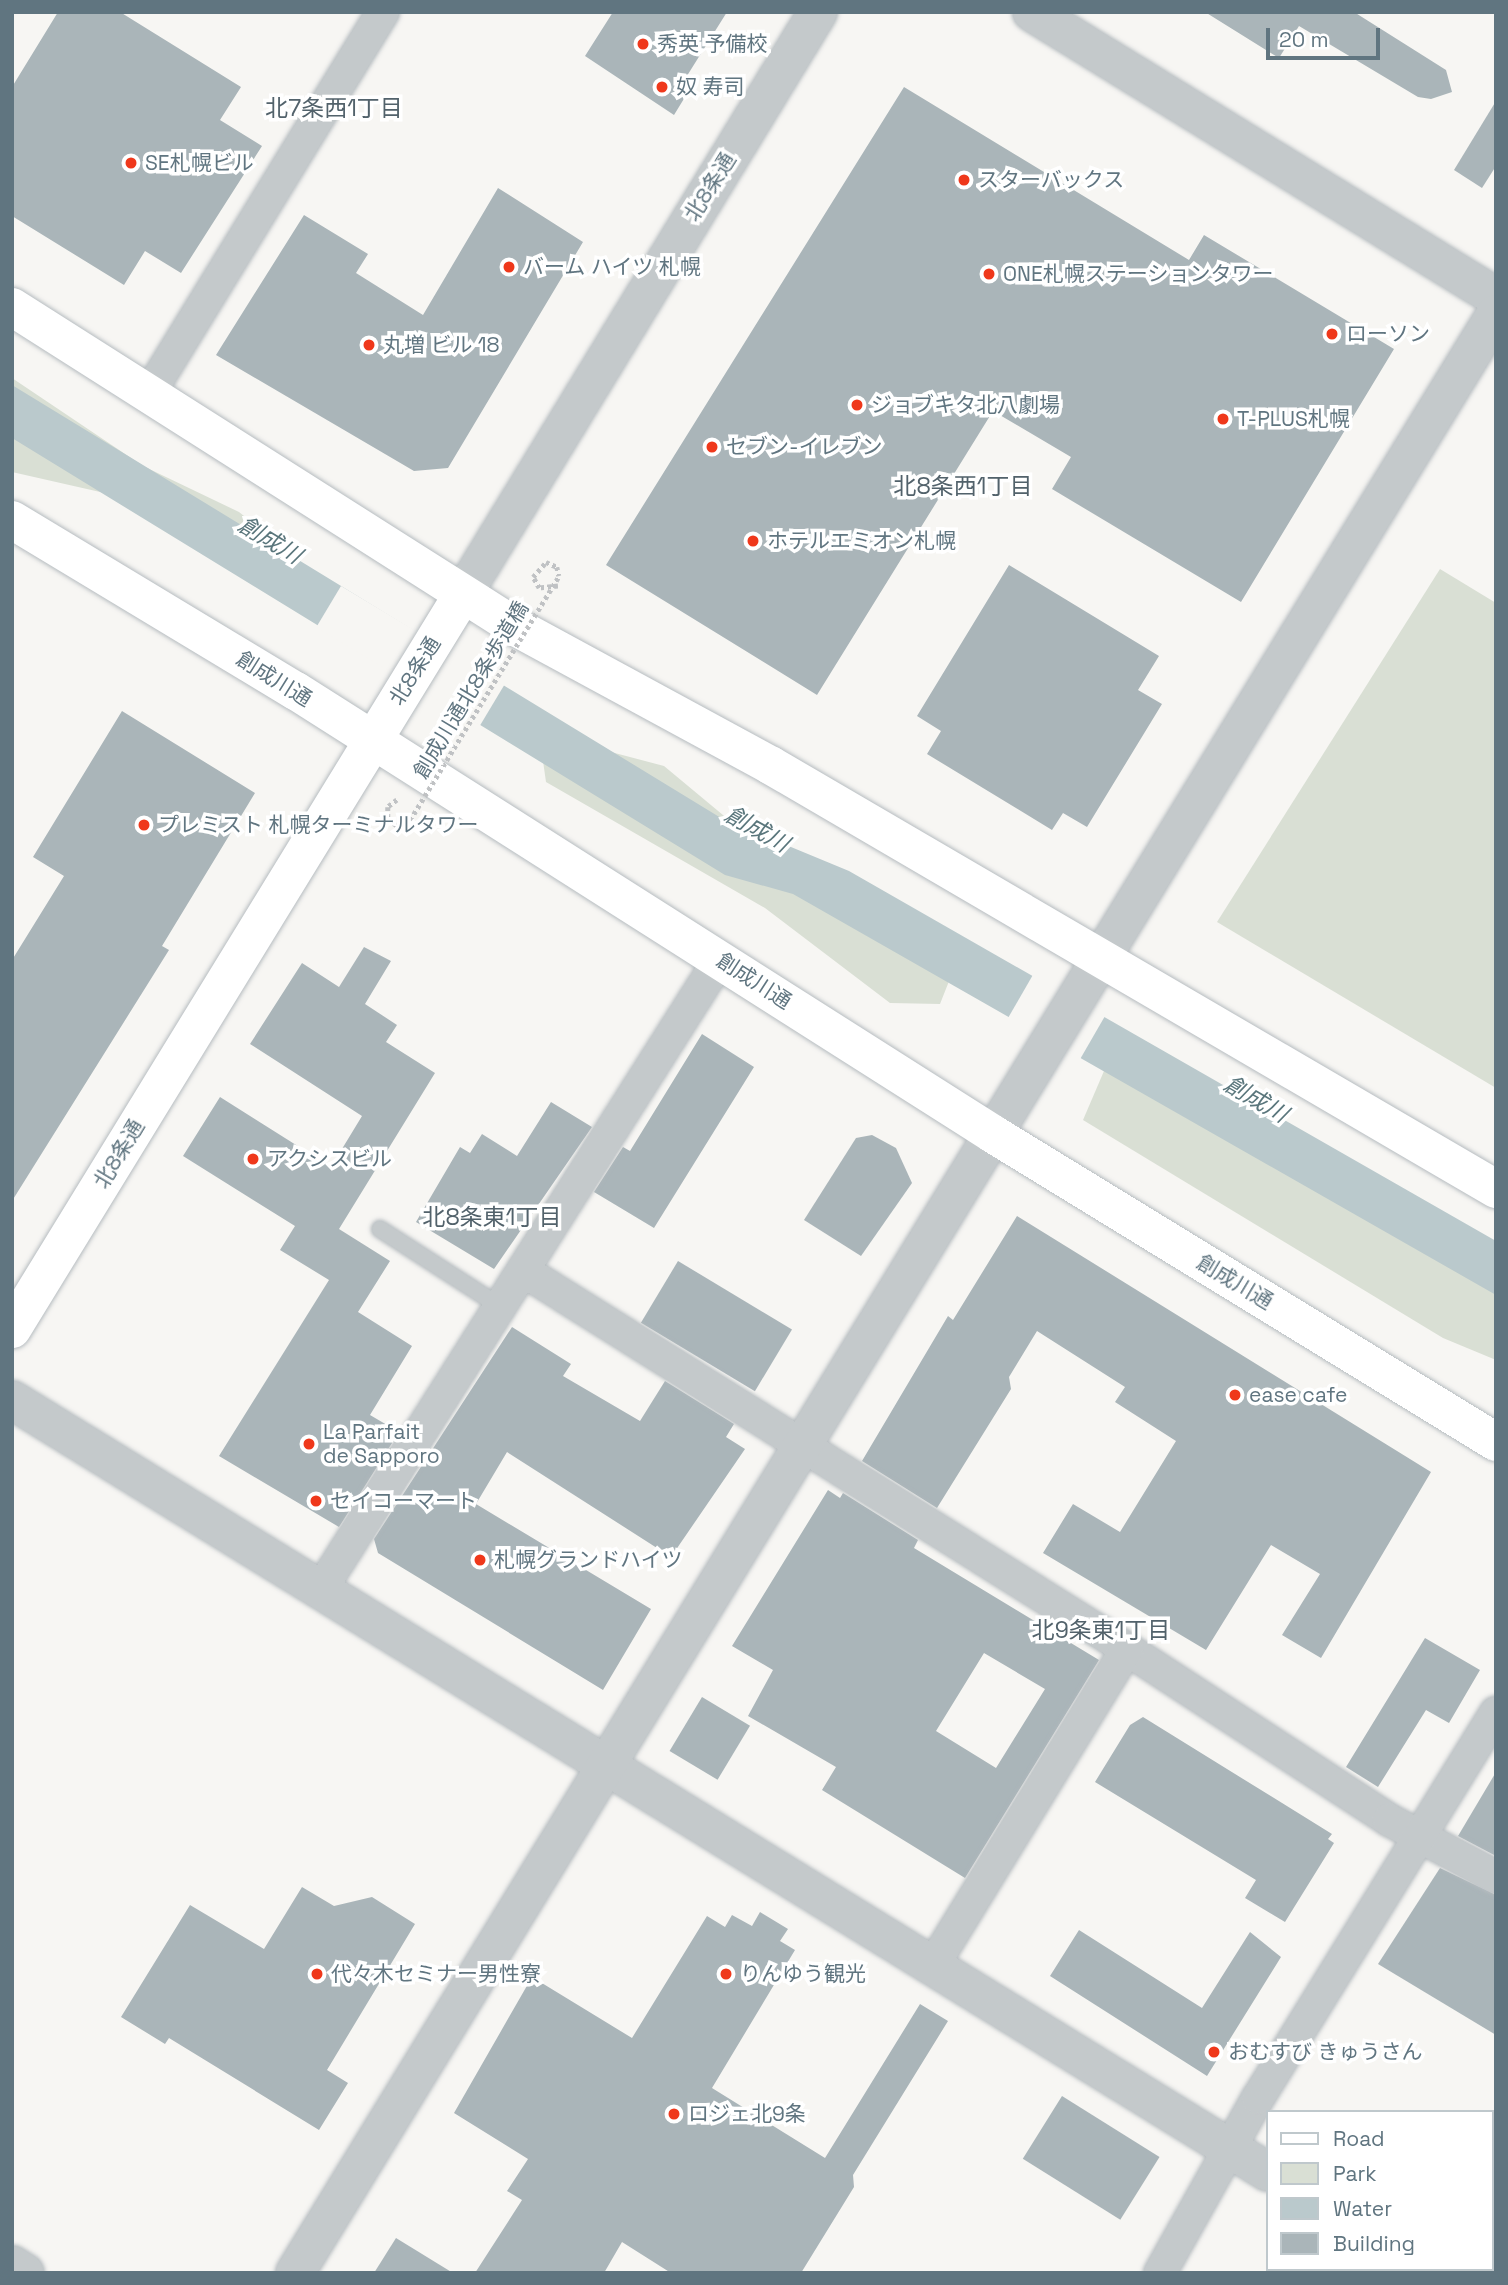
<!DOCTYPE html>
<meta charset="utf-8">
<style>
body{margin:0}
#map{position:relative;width:1508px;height:2285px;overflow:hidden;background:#f7f6f3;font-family:"Space Grotesk","Noto Sans JP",sans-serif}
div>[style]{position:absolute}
.green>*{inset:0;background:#d9dfd4}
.water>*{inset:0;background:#bac9cc}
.pier>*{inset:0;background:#f7f6f3;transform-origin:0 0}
.building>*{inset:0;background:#aab5b9;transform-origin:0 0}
.path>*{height:4.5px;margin-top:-2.25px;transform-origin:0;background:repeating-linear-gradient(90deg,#c0c2c4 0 3.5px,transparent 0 7px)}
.roads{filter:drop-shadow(0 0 2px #b6bcc0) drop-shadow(0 0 2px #b6bcc0)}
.service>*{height:16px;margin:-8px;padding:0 8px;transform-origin:8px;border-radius:8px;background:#c4c9cb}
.minor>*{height:32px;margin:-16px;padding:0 16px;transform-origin:16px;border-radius:16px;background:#c4c9cb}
.tertiary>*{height:38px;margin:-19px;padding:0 19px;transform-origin:19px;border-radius:19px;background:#c4c9cb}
.secondary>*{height:38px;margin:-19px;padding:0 19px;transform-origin:19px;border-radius:19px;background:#fff}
.trunk>*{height:38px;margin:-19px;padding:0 19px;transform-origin:19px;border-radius:19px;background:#fff}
.path-bridge>*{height:4.5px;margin-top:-2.25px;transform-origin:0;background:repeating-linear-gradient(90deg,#c0c2c4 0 3.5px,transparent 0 7px)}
.dots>*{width:19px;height:19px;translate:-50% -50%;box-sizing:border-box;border:4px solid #fff;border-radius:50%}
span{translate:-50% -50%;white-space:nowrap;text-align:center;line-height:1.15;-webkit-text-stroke:7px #fff;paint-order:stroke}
.poi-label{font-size:21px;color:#607580}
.left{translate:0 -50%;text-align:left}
.street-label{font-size:21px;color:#607580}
.neighbourhood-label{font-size:23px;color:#52626b}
.water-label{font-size:23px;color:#5a767c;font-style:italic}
.frame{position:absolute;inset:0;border:14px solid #607580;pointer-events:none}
.legend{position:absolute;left:1266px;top:2110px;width:228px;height:161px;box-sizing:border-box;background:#fff;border:2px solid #bfc8cc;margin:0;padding:9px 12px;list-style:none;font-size:21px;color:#607580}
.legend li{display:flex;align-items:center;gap:14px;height:35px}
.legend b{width:35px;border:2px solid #bfc8cc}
.scale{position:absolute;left:1266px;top:28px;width:114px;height:32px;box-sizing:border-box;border:4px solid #607580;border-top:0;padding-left:9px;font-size:21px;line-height:24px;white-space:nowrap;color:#607580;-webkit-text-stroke:5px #fff;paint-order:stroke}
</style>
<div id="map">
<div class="green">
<div style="clip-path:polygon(12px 378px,143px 466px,239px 512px,269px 536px,275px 567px,131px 499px,12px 472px)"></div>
<div style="clip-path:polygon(1440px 569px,1496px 603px,1496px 1088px,1217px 922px)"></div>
<div style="clip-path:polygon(539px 733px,664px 766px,741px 830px,955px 966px,940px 1004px,890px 1003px,765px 908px,546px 782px)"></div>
<div style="clip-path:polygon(1104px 1071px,1236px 1102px,1496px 1257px,1496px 1360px,1443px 1338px,1083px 1120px)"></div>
</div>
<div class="water">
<div style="clip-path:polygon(12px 385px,721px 818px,849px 871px,1496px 1241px,1496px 1295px,793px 894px,725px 875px,12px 438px)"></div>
</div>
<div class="pier">
<div style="left:341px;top:586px;width:191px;height:48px;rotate:31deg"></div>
<div style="left:1034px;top:973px;width:83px;height:52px;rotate:30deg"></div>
</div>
<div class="building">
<div style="clip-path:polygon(58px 12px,120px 12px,241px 87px,220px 120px,262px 146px,181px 273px,145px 251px,124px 285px,12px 216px,12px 87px)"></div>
<div style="clip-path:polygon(613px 12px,727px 12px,685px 79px,693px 84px,674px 115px,585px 56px)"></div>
<div style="clip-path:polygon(1205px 12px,1354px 12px,1446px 70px,1452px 92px,1431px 99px,1418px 97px,1299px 26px,1279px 58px)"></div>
<div style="clip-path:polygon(904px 87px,1189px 260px,1204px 235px,1394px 349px,1241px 602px,1052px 489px,1071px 457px,993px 411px,817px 695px,606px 565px)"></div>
<div style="clip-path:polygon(1496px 101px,1496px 166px,1482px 188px,1454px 170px)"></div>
<div style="clip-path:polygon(498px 188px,583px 242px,448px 468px,414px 471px,216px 355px,304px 215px,368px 254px,356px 273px,423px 315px)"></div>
<div style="clip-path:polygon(1009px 565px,1159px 656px,1138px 690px,1162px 704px,1087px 827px,1063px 813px,1052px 830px,927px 754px,941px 731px,917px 716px)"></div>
<div style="clip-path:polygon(122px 711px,255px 793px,162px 946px,169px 950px,12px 1201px,12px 960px,64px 876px,33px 857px)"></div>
<div style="clip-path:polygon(364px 947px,391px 961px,365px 1004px,397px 1025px,386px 1042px,435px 1073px,339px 1229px,390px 1261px,358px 1312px,412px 1346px,370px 1415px,399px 1432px,339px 1527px,219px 1456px,329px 1280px,280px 1250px,295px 1226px,183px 1156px,220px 1097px,331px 1167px,362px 1116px,250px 1044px,302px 963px,339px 987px)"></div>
<div style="clip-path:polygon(702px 1034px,754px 1067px,654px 1228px,594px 1192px,623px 1147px,630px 1151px)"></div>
<div style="clip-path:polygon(551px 1102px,592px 1127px,494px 1269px,416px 1222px,460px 1147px,470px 1153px,482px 1134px,517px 1156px)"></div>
<div style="clip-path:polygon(872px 1135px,896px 1148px,912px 1183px,861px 1256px,804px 1220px,856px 1138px)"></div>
<div style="clip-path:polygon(1017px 1216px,1431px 1472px,1321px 1658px,1282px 1635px,1320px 1574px,1271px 1545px,1206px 1650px,1043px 1553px,1073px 1504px,1120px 1532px,1176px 1441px,1115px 1402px,1125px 1387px,1037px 1331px,1009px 1377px,1011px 1389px,937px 1508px,862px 1461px,948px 1316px,953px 1320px)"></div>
<div style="left:678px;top:1261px;width:133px;height:72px;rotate:31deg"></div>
<div style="clip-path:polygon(512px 1327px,571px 1364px,563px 1376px,640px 1421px,665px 1381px,734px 1424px,726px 1437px,745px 1449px,671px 1557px,507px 1452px,476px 1504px,651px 1609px,603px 1690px,378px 1553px,374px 1539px)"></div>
<div style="clip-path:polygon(evenodd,828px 1490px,840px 1498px,843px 1493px,918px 1540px,914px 1548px,1099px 1660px,965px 1878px,822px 1790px,836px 1767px,748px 1716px,773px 1670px,732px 1646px,828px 1490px,984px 1653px,1045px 1689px,996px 1768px,936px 1731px,984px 1653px)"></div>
<div style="clip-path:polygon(1425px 1638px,1480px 1670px,1449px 1723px,1426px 1710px,1378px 1787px,1346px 1767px)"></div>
<div style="left:702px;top:1697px;width:56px;height:63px;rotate:31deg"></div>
<div style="clip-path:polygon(1143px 1717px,1332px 1834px,1328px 1839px,1334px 1843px,1285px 1922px,1245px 1898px,1256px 1880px,1095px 1782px,1130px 1725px)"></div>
<div style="clip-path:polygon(1496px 1772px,1496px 1856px,1458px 1836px)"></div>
<div style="clip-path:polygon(1440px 1868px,1496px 1895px,1496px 2035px,1378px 1964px)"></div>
<div style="clip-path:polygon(302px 1887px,334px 1906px,372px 1897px,415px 1924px,327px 2070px,348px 2083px,319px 2130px,169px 2038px,165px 2044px,121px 2017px,190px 1905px,264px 1949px)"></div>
<div style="clip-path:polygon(760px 1912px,788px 1929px,780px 1941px,795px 1950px,712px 2088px,825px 2158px,920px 2004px,948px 2021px,853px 2175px,854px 2187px,801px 2273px,671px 2273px,622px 2242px,604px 2273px,475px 2273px,522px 2200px,507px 2191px,528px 2159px,454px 2113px,532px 1977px,632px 2038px,707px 1916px,725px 1927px,732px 1915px,752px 1926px)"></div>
<div style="clip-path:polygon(1079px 1930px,1202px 2008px,1250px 1932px,1281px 1957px,1207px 2076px,1050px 1976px)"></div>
<div style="left:1062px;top:2096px;width:115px;height:74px;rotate:32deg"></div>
<div style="clip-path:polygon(396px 2238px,453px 2273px,374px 2273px)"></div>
</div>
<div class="path">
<div style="left:558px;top:586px;width:19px;rotate:174deg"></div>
<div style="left:539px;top:588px;width:13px;rotate:-119deg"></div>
<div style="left:533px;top:577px;width:20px;rotate:-49deg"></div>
<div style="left:546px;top:562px;width:12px;rotate:24deg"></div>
<div style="left:557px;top:567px;width:9px;rotate:77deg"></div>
<div style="left:397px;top:800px;width:11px;rotate:142deg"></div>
<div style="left:388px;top:807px;width:12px;rotate:90deg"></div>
<div style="left:388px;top:819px;width:14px;rotate:36deg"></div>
<div style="left:399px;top:827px;width:13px;rotate:-32deg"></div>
</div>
<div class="roads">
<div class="service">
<div style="left:380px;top:1229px;width:144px;rotate:32.8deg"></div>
</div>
<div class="minor">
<div style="left:150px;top:392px;width:446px;rotate:-58.5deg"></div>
<div style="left:524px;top:1271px;width:712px;rotate:32.08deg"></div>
<div style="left:1127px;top:1649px;width:313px;rotate:33.1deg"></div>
<div style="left:1389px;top:1820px;width:121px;rotate:28deg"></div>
<div style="left:321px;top:1589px;width:746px;rotate:-57.65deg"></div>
<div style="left:932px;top:1967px;width:373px;rotate:-58.5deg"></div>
<div style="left:1160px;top:2273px;width:201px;rotate:-60.8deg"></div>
<div style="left:1258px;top:2098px;width:453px;rotate:-58.3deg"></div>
</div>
<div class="tertiary">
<div style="left:1032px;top:12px;width:545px;rotate:31.56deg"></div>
<div style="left:463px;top:594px;width:682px;rotate:-58.62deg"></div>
<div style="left:12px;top:1400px;width:1474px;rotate:31.58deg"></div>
<div style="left:12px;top:2265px;width:15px;rotate:32deg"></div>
<div style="left:1428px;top:2269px;width:7px;rotate:34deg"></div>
<div style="left:295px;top:2273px;width:2298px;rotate:-58.49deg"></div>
</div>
<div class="secondary">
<div style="left:12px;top:1329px;width:862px;rotate:-58.47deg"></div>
</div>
<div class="trunk">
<div style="left:12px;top:307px;width:595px;rotate:32.43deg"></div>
<div style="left:514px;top:626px;width:291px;rotate:28.5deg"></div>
<div style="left:770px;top:765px;width:841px;rotate:30.29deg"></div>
<div style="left:12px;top:520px;width:332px;rotate:31.1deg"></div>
<div style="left:296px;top:691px;width:826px;rotate:32.44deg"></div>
<div style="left:993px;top:1134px;width:590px;rotate:31.48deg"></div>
</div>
</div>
<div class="path-bridge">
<div style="left:410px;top:820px;width:286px;rotate:-58.6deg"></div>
</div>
<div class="dots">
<div style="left:643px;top:44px;background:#ef381b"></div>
<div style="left:662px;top:87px;background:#ef381b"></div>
<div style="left:131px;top:163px;background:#ef381b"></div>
<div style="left:964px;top:180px;background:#ef381b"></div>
<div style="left:509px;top:267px;background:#ef381b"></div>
<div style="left:989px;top:274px;background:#ef381b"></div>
<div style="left:1332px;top:334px;background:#ef381b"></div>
<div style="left:369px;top:345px;background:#ef381b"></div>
<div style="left:857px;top:405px;background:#ef381b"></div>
<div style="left:1223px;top:419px;background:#ef381b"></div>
<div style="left:712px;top:447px;background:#ef381b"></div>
<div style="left:753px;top:541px;background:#ef381b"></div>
<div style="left:144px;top:825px;background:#ef381b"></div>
<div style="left:253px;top:1159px;background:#ef381b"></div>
<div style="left:1235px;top:1395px;background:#ef381b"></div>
<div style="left:309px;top:1444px;background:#ef381b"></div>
<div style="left:316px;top:1501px;background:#ef381b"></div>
<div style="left:480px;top:1560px;background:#ef381b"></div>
<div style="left:317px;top:1974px;background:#ef381b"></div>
<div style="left:726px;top:1974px;background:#ef381b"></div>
<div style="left:1214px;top:2052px;background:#ef381b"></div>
<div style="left:674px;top:2114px;background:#ef381b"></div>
</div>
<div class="poi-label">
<span class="left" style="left:657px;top:44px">秀英 予備校</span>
<span class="left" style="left:676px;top:87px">奴 寿司</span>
<span class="left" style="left:145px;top:163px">SE札幌ビル</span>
<span class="left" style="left:978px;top:180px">スターバックス</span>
<span class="left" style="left:523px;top:267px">バーム ハイツ 札幌</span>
<span class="left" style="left:1003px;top:274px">ONE札幌ステーションタワー</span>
<span class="left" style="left:1346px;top:334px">ローソン</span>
<span class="left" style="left:383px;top:345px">丸増 ビル 18</span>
<span class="left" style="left:871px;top:405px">ジョブキタ北八劇場</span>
<span class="left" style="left:1237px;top:419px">T-PLUS札幌</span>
<span class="left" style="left:726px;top:447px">セブン-イレブン</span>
<span class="left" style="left:767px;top:541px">ホテルエミオン札幌</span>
<span class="left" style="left:158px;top:825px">プレミスト 札幌ターミナルタワー</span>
<span class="left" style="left:267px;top:1159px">アクシスビル</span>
<span class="left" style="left:1249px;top:1395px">ease cafe</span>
<span class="left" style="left:323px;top:1444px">La Parfait<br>de Sapporo</span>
<span class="left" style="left:330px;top:1501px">セイコーマート</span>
<span class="left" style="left:494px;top:1560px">札幌グランドハイツ</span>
<span class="left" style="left:331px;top:1974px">代々木セミナー男性寮</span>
<span class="left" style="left:740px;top:1974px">りんゆう観光</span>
<span class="left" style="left:1228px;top:2052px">おむすび きゅうさん</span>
<span class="left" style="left:688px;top:2114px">ロジェ北9条</span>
</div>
<div class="street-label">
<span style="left:710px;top:187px;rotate:-58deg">北8条通</span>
<span style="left:415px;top:671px;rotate:-58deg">北8条通</span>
<span style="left:274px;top:679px;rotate:32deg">創成川通</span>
<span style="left:471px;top:690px;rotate:-59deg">創成川通北8条歩道橋</span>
<span style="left:754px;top:981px;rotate:33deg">創成川通</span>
<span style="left:119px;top:1154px;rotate:-59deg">北8条通</span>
<span style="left:1235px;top:1282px;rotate:31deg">創成川通</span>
</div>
<div class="neighbourhood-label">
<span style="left:334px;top:108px">北7条西1丁目</span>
<span style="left:963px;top:486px">北8条西1丁目</span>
<span style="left:492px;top:1217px">北8条東1丁目</span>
<span style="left:1101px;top:1630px">北9条東1丁目</span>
</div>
<div class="water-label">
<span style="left:270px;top:540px;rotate:31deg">創成川</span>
<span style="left:757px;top:829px;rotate:29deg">創成川</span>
<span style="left:1256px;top:1099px;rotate:30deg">創成川</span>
</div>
<div class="frame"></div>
<ul class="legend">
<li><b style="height:9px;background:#fff"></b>Road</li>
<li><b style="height:19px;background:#d9dfd4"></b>Park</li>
<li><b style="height:19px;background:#bac9cc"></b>Water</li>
<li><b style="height:19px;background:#aab5b9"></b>Building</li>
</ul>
<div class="scale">20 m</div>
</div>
